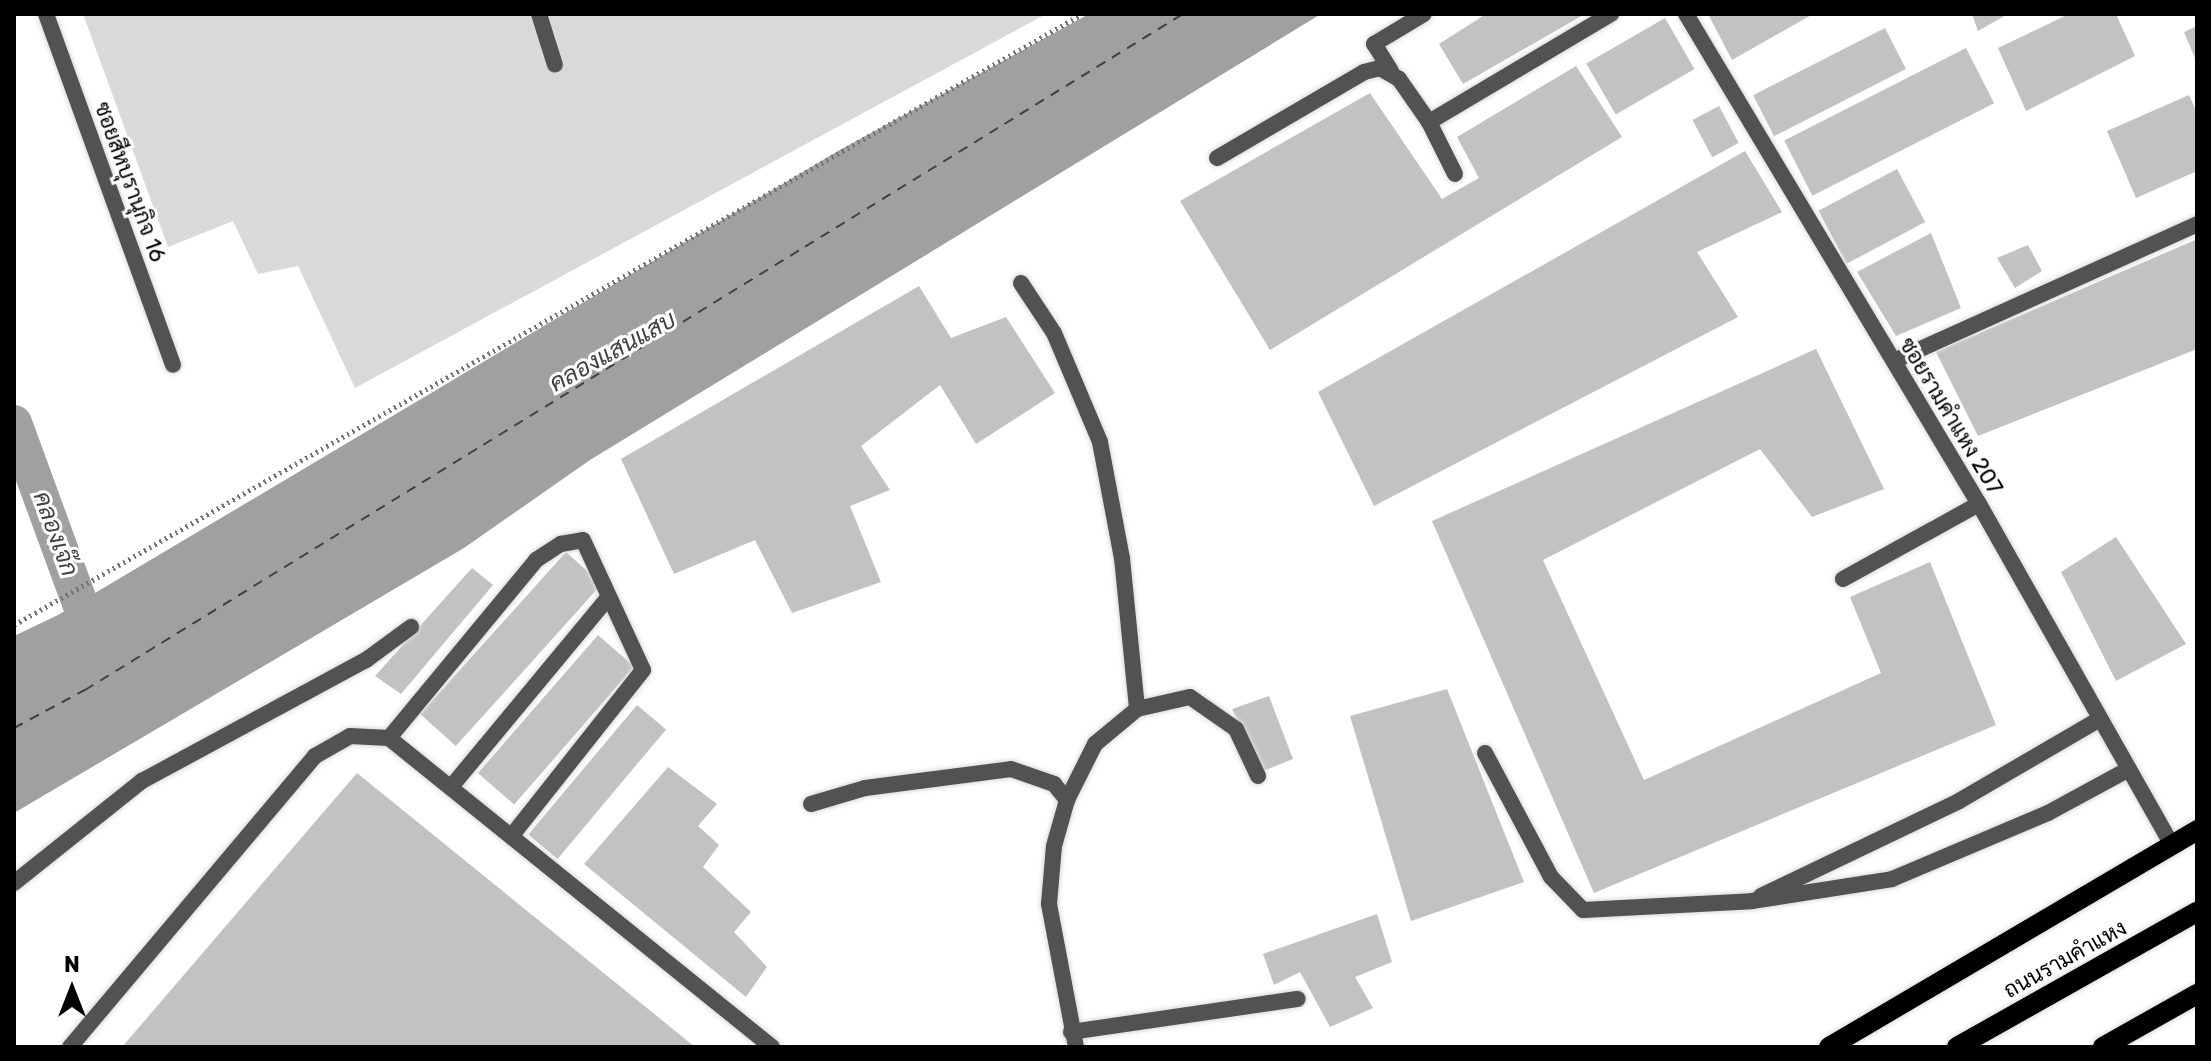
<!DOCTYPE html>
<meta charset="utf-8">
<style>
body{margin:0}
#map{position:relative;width:2211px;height:1061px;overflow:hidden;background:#fff;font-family:Rubik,Sarabun,sans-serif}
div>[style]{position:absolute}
.green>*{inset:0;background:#d9d9d9}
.water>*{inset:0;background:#a0a0a0}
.canal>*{height:36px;margin:-18px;padding:0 18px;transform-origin:18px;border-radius:18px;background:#a0a0a0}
.ferry>*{height:2px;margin-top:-1px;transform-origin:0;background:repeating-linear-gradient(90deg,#414141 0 10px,transparent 0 18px)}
.building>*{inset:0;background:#c2c2c2;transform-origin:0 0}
.path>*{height:5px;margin-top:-2.5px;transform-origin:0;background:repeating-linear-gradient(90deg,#747474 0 2px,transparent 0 6px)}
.roads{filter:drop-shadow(0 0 2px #dbdbdb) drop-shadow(0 0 2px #dbdbdb)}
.service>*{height:16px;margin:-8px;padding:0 8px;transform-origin:8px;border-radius:8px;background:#525252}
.minor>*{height:16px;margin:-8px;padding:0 8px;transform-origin:8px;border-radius:8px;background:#525252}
.primary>*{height:20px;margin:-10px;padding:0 10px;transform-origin:10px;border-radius:10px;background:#000}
span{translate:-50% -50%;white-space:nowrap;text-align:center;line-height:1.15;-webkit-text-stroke:6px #fff;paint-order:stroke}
.street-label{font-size:22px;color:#000}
.water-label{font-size:24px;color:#414141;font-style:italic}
.frame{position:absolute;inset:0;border:16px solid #000;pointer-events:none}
.north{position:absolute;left:32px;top:949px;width:80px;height:80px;-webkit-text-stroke:6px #fff;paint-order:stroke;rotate:0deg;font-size:22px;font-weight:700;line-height:32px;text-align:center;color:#000}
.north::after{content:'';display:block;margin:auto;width:28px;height:36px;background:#000;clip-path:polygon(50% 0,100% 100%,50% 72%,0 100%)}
</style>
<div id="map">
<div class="green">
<div style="clip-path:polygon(83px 14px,1046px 14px,355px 388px,298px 266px,258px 274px,233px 221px,168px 247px)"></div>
</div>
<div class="water">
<div style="clip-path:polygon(1089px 14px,1321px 14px,590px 460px,464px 548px,14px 813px,14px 636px,58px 615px,838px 151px)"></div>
</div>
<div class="canal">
<div style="left:14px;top:423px;width:235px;rotate:69.9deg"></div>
</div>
<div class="ferry">
<div style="left:14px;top:728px;width:81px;rotate:-28.2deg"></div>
<div style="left:85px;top:690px;width:1289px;rotate:-31.62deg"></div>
</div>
<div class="building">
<div style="clip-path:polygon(1486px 14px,1585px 14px,1463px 84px,1439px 44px)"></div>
<div style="clip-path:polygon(1708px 14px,1813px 14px,1732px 60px)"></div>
<div style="clip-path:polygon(1972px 14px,2008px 14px,1978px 31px)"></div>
<div style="clip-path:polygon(2069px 14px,2116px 14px,2135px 56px,2026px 111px,1998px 48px)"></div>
<div style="left:1665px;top:18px;width:59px;height:91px;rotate:60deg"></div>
<div style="clip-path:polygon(2197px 26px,2197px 63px,2184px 32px)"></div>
<div style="left:1885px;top:28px;width:46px;height:148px;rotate:63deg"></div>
<div style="left:1966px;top:48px;width:62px;height:204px;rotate:63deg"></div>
<div style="clip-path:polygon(1576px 66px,1622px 137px,1270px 350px,1180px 201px,1370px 93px,1442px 199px,1479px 178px,1457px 137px)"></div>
<div style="clip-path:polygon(2189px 95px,2197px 113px,2197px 171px,2136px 198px,2107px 131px)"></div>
<div style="left:1719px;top:106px;width:42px;height:30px;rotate:62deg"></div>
<div style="clip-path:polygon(1745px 151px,1782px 212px,1697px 252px,1738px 317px,1374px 506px,1318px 392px)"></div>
<div style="left:1897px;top:169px;width:60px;height:89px;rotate:62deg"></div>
<div style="clip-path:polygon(1931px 233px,1961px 308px,1896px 336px,1857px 272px)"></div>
<div style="clip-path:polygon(2195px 240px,2197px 349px,1978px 436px,1936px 352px)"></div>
<div style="clip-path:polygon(2028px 245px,2042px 271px,2015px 288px,1997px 258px)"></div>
<div style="clip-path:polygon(919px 286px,951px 338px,1006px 317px,1055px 393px,976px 444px,940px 385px,861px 446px,890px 490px,850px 506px,881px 582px,792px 613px,755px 540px,674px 574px,621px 459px)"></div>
<div style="clip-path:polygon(1816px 349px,1884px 489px,1812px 517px,1760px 449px,1543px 560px,1644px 780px,1881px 673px,1850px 597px,1930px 562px,1996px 725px,1594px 893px,1432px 521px)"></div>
<div style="clip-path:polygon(2116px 537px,2186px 644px,2116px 681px,2061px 572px)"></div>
<div style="left:566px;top:552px;width:48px;height:218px;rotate:42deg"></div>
<div style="clip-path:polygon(472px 568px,493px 585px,401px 694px,375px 676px)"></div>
<div style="left:598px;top:635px;width:48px;height:183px;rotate:41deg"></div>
<div style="clip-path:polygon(1447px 689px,1524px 882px,1411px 921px,1350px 716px)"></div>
<div style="clip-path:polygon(1269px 696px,1293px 759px,1263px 771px,1232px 709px)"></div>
<div style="left:637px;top:705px;width:38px;height:169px;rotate:40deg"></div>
<div style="clip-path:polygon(668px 767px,717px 804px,698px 826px,719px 845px,703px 867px,751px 912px,734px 932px,767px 967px,746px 997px,584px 864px)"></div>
<div style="clip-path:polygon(357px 773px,695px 1047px,122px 1047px)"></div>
<div style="clip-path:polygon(1377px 914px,1392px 962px,1355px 977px,1373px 1008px,1330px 1027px,1300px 972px,1274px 985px,1263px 954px)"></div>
</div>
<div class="path">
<div style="left:14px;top:625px;width:1230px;rotate:-29.77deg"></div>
</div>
<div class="roads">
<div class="service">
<div style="left:1843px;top:579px;width:155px;rotate:-28.9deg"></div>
<div style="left:389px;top:738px;width:231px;rotate:-50.4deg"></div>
<div style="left:536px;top:560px;width:30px;rotate:-33deg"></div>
<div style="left:561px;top:544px;width:22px;rotate:-10deg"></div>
<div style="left:583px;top:540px;width:143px;rotate:65.2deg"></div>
<div style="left:643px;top:670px;width:211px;rotate:128.4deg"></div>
<div style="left:451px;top:787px;width:247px;rotate:-50.3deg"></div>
<div style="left:14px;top:883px;width:164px;rotate:-38.6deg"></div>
<div style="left:142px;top:781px;width:255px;rotate:-28.4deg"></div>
<div style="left:366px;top:660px;width:56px;rotate:-36.3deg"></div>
<div style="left:70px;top:1047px;width:380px;rotate:-49.9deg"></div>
<div style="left:315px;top:756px;width:40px;rotate:-29.7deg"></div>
<div style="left:350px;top:736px;width:39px;rotate:3deg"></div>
<div style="left:389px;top:738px;width:492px;rotate:38.9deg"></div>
</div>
<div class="minor">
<div style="left:46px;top:14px;width:373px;rotate:70.1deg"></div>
<div style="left:539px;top:14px;width:53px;rotate:72.6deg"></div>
<div style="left:1686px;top:14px;width:571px;rotate:59.12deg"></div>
<div style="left:1979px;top:504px;width:392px;rotate:60.5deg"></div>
<div style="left:1391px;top:71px;width:32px;rotate:-122deg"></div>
<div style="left:1374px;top:44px;width:58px;rotate:-31deg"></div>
<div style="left:1429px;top:122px;width:58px;rotate:63.4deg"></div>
<div style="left:1217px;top:158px;width:170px;rotate:-30.3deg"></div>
<div style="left:1364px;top:72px;width:16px;rotate:-14deg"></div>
<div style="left:1380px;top:68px;width:22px;rotate:30deg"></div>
<div style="left:1399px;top:79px;width:52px;rotate:55.1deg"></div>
<div style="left:1429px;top:122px;width:212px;rotate:-30.7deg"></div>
<div style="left:1021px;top:283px;width:60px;rotate:56.6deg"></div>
<div style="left:1054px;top:333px;width:118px;rotate:67.1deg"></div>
<div style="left:1100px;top:442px;width:118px;rotate:79.3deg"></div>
<div style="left:1122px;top:558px;width:152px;rotate:84.3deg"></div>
<div style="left:1894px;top:361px;width:333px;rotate:-24.3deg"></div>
<div style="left:1485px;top:753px;width:140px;rotate:62deg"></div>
<div style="left:1551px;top:877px;width:46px;rotate:45.9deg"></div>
<div style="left:1583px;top:910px;width:169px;rotate:-3deg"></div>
<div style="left:1752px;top:901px;width:142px;rotate:-8.9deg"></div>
<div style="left:1892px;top:879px;width:169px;rotate:-22.9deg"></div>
<div style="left:2048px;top:813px;width:92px;rotate:-28.5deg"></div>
<div style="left:811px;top:804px;width:56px;rotate:-16.5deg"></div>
<div style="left:865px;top:788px;width:147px;rotate:-7.4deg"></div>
<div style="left:1011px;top:769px;width:46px;rotate:19.2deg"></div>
<div style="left:1054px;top:784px;width:21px;rotate:51deg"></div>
<div style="left:1761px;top:896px;width:220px;rotate:-25.6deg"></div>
<div style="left:1959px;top:801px;width:161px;rotate:-30.2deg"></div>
<div style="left:1071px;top:1032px;width:229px;rotate:-8.3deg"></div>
<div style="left:1076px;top:1047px;width:146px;rotate:-100.7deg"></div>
<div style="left:1049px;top:904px;width:58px;rotate:-85.1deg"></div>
<div style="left:1054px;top:846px;width:48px;rotate:-74.2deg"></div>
<div style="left:1067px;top:800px;width:63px;rotate:-63.4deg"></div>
<div style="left:1095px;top:744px;width:55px;rotate:-39.8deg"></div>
<div style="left:1137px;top:709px;width:54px;rotate:-12.8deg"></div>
<div style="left:1190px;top:697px;width:56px;rotate:34.8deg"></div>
<div style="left:1236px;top:729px;width:52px;rotate:64.9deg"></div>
</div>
<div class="primary">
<div style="left:1829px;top:1047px;width:427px;rotate:-30.5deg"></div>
<div style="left:1957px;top:1047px;width:275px;rotate:-29.4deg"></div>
<div style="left:2103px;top:1047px;width:108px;rotate:-29.4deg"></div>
</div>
</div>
<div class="street-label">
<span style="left:130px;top:182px;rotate:70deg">ซอยสีหบุรานุกิจ 16</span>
<span style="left:1951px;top:416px;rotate:59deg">ซอยรามคำแหง 207</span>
<span style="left:2065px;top:959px;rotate:-29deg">ถนนรามคำแหง</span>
</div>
<div class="water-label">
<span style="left:613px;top:352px;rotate:-29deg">คลองแสนแสบ</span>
<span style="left:55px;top:534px;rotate:70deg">คลองเจ๊ก</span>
</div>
<div class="frame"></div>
<div class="north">N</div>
</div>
